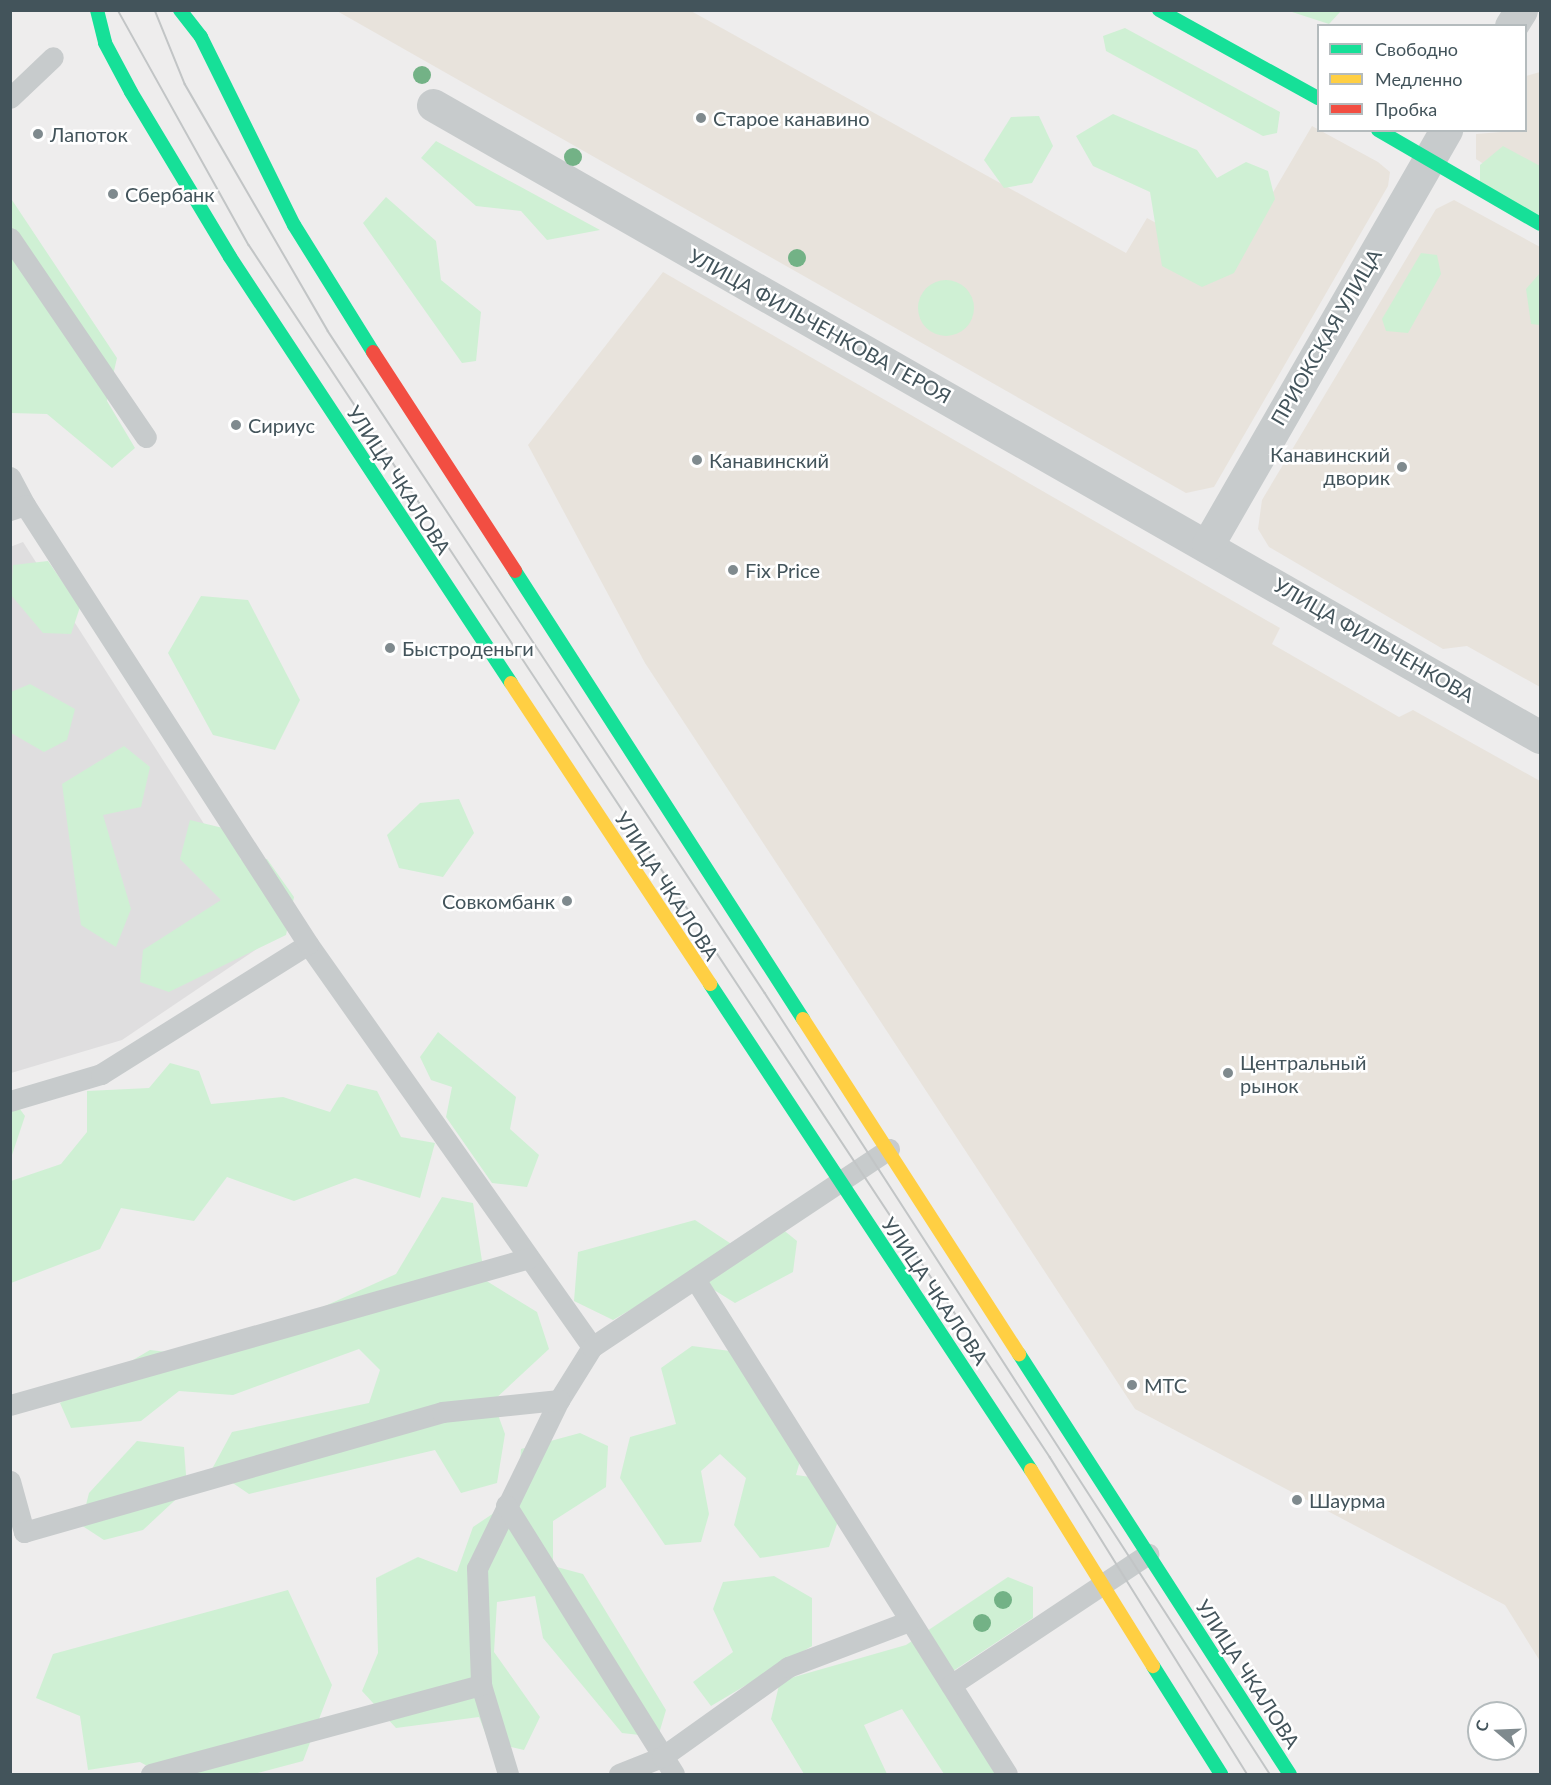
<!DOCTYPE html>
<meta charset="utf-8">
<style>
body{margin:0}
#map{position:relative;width:1551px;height:1785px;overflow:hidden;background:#eeeded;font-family:Lato,sans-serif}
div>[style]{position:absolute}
.commercial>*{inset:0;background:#e8e3dc}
.education>*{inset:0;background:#dfdedf}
.green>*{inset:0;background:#cff0d4}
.round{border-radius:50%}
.lane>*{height:21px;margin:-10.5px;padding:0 10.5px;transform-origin:10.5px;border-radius:10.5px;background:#c7cbcc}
.street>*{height:33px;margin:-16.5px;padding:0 16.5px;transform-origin:16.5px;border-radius:16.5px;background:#c7cbcc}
.fast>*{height:14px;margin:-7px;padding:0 7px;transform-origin:7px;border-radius:7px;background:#16e098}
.slow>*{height:14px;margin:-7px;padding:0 7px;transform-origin:7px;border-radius:7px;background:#ffcf43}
.jam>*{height:14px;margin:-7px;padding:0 7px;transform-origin:7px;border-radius:7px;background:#f24e42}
.tram>*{height:1.5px;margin:-0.75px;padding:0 0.75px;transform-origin:0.75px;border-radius:0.75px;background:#c2c5c6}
.trees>*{width:18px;height:18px;margin:-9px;border-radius:50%;background:#73b286}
.dots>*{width:16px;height:16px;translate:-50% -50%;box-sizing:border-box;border:3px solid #fff;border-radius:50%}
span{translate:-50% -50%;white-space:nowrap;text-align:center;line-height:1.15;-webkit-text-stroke:5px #fff;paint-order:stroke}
.poi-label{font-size:20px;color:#43545b}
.left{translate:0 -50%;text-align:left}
.right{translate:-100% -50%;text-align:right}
.street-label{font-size:20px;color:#43545b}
.frame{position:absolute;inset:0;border:12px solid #43545b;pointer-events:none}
.legend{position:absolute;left:1317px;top:24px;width:210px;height:108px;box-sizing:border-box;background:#fff;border:2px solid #b4bbbd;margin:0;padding:8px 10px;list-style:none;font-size:18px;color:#43545b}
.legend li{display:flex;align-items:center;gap:12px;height:30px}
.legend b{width:30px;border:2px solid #b4bbbd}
.north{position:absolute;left:1467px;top:1701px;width:60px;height:60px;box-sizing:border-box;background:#fff;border:2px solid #b4bbbd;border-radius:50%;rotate:289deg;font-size:16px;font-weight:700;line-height:24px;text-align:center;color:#43545b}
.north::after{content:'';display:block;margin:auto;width:21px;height:27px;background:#7f8a8e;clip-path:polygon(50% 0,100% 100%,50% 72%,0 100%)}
</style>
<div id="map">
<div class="commercial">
<div style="clip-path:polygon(337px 11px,691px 11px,1126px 253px,1147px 218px,1231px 264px,1312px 126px,1378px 162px,1390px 172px,1388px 186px,1214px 487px,1186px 493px)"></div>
<div style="clip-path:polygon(1540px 72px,1540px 201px,1476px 159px,1476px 134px,1526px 130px,1526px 76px)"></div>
<div style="clip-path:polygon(1454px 200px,1540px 247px,1540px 687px,1467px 646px,1443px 649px,1269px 547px,1258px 529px,1262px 500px,1436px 209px)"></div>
<div style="clip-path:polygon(663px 272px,1280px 628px,1272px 644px,1399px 717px,1413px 710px,1540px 781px,1540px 1661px,1505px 1605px,1135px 1409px,645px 663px,528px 445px)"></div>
</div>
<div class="education">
<div style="clip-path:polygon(23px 542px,276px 936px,122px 1040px,11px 1073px,10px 547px)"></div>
</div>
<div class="green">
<div style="clip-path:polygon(1289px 11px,1341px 11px,1329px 24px)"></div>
<div style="clip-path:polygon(1125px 28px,1280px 112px,1277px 133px,1263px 136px,1106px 51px,1103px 36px)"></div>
<div style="clip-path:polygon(1113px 114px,1197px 150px,1217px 178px,1246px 162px,1268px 171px,1275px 199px,1234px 273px,1202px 287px,1162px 266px,1150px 192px,1093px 166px,1076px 136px)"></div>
<div style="clip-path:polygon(1039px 116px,1053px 146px,1032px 183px,1004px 188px,984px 160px,1011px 117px)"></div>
<div style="clip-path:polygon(436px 141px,600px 230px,547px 240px,521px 211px,476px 206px,421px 158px)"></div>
<div style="clip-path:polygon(1503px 146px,1540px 166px,1540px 217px,1480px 182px,1480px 165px)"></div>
<div style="clip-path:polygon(10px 197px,117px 358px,107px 401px,135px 448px,112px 468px,47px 414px,11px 413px)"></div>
<div style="clip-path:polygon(386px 197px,436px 241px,441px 280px,481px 312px,476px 361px,462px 363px,363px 223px)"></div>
<div style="clip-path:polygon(1421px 253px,1437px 255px,1441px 274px,1408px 333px,1386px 331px,1382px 319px)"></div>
<div style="clip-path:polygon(1540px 273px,1540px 325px,1531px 324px,1526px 289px)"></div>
<div class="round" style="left:918px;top:280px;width:56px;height:56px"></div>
<div style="clip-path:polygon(48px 561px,80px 607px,71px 634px,43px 633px,11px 595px,13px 565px)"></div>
<div style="clip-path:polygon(201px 596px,248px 600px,300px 700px,275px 750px,213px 735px,168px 653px)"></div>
<div style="clip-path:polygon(30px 684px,75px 709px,67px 740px,44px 752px,11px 733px,11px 692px)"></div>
<div style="clip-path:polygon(124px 746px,150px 767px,141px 807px,103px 815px,131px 909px,116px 947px,81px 925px,62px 784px)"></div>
<div style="clip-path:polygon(459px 799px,474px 833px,443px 877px,399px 868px,387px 835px,420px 803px)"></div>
<div style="clip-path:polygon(190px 820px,227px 829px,241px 860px,267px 859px,294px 897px,286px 935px,169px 992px,140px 982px,143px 950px,221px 900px,180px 859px)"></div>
<div style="clip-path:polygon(438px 1032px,516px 1097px,510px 1129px,539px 1155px,527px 1187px,492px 1183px,446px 1117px,452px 1087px,431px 1080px,420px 1057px)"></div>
<div style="clip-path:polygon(170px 1063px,199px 1071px,211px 1104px,283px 1097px,330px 1112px,347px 1084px,377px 1091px,401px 1137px,435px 1143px,420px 1198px,355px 1178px,294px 1201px,227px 1177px,194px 1221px,121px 1208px,100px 1249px,11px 1283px,11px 1181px,61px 1164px,87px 1132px,87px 1091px,149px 1088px)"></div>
<div style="clip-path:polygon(11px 1097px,25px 1116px,11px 1158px)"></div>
<div style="clip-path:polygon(442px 1197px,473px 1203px,485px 1280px,537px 1312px,549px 1349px,493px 1401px,505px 1434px,497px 1483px,461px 1493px,435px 1450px,249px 1494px,212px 1469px,232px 1432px,369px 1403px,380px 1370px,359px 1349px,233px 1395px,179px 1391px,141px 1421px,71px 1428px,60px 1403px,150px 1350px,212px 1357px,396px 1274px)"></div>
<div style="clip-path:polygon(695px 1220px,745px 1253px,781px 1228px,797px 1241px,793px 1272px,735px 1303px,690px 1275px,613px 1320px,574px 1301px,578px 1252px)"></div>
<div style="clip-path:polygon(692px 1346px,753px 1354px,806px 1440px,796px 1475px,833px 1480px,845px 1501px,829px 1547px,760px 1558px,734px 1525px,746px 1478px,720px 1454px,701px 1471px,709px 1514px,701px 1542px,665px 1545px,620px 1478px,630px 1437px,676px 1424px,661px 1368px)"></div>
<div style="clip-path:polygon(580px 1433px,608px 1446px,606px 1487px,553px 1521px,553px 1566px,583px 1574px,666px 1710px,658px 1737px,622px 1733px,543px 1638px,535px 1596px,497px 1602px,494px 1652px,540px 1717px,524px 1750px,489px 1742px,479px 1717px,396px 1728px,362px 1691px,378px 1653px,376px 1578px,418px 1557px,457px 1572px,473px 1527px,518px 1497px,521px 1449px)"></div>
<div style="clip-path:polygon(137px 1441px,184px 1447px,187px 1489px,143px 1530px,104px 1540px,81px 1525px,89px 1493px)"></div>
<div style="clip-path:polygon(774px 1576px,812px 1598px,812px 1646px,711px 1706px,693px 1682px,733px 1652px,713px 1609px,723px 1582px)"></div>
<div style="clip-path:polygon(1008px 1577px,1033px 1587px,1033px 1618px,938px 1681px,996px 1774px,944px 1774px,902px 1709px,864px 1725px,887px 1774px,804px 1774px,771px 1719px,780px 1681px,906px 1645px)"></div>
<div style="clip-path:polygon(288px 1590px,332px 1685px,303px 1761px,254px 1774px,162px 1774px,140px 1762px,88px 1770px,80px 1716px,36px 1698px,53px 1654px)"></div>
</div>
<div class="lane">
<div style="left:10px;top:98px;width:59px;rotate:-43.6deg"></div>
<div style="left:10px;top:238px;width:241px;rotate:55.7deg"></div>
<div style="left:10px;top:477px;width:32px;rotate:62deg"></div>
<div style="left:25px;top:505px;width:16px;rotate:162deg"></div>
<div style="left:308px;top:944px;width:493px;rotate:54.8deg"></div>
<div style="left:592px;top:1347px;width:62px;rotate:121.9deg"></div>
<div style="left:559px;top:1400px;width:187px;rotate:116deg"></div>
<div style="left:477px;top:1568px;width:117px;rotate:88deg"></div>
<div style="left:481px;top:1685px;width:93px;rotate:73.1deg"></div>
<div style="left:10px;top:1101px;width:95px;rotate:-16.5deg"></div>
<div style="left:101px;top:1074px;width:244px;rotate:-32.1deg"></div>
<div style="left:308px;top:944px;width:522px;rotate:-122.81deg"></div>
<div style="left:695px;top:1279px;width:585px;rotate:57.78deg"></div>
<div style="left:592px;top:1347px;width:357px;rotate:-33.7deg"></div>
<div style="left:10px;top:1405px;width:539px;rotate:-15.81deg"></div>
<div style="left:10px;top:1481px;width:53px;rotate:74.6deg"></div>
<div style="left:24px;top:1532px;width:435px;rotate:-16deg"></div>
<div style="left:442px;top:1412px;width:118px;rotate:-5.9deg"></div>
<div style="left:506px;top:1505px;width:317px;rotate:58deg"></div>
<div style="left:951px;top:1685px;width:237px;rotate:-33.6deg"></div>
<div style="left:151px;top:1774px;width:342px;rotate:-15.1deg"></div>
<div style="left:619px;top:1774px;width:46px;rotate:-21.6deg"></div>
<div style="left:662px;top:1757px;width:155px;rotate:-35.5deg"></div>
<div style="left:788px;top:1667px;width:129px;rotate:-20.8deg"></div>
</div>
<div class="street">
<div style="left:1511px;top:26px;width:19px;rotate:-58deg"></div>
<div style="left:433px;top:105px;width:1275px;rotate:29.72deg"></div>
<div style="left:1208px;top:544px;width:478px;rotate:-60.1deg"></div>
</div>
<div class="fast">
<div style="left:97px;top:10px;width:34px;rotate:76deg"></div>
<div style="left:105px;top:43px;width:55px;rotate:62deg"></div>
<div style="left:131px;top:92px;width:192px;rotate:59deg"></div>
<div style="left:230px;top:257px;width:510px;rotate:56.59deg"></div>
<div style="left:180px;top:10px;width:34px;rotate:52deg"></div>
<div style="left:201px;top:37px;width:210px;rotate:63.7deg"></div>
<div style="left:294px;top:225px;width:150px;rotate:58.1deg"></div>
<div style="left:1159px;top:10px;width:182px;rotate:29deg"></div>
<div style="left:1378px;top:130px;width:187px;rotate:30.1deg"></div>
<div style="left:515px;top:571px;width:533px;rotate:57.26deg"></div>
<div style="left:710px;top:984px;width:582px;rotate:56.56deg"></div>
<div style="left:1019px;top:1354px;width:500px;rotate:57.2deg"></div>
<div style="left:1153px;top:1666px;width:128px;rotate:57.8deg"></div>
</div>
<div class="slow">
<div style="left:511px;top:683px;width:361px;rotate:56.5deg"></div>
<div style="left:803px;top:1019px;width:399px;rotate:57.2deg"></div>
<div style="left:1031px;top:1470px;width:231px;rotate:58.1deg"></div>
</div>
<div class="jam">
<div style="left:373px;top:352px;width:261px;rotate:57deg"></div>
</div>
<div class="tram">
<div style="left:118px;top:10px;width:269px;rotate:60.9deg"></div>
<div style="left:249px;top:245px;width:1453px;rotate:56.54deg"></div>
<div style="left:1050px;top:1457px;width:373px;rotate:58.1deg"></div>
<div style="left:155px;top:10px;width:80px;rotate:67.9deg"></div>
<div style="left:185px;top:84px;width:285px;rotate:59.9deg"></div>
<div style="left:328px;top:331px;width:793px;rotate:56.57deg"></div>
<div style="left:765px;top:993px;width:930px;rotate:57.11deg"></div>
</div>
<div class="trees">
<div style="left:422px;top:75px"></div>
<div style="left:573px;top:157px"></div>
<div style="left:797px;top:258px"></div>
<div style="left:1003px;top:1600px"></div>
<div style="left:982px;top:1623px"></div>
</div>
<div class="dots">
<div style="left:701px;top:118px;background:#7f8a8e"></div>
<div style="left:38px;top:134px;background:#7f8a8e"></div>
<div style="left:113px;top:194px;background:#7f8a8e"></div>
<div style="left:236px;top:425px;background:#7f8a8e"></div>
<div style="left:697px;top:460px;background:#7f8a8e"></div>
<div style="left:1402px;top:467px;background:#7f8a8e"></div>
<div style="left:733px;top:570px;background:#7f8a8e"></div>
<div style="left:390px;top:648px;background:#7f8a8e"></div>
<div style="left:567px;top:901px;background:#7f8a8e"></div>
<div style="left:1228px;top:1073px;background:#7f8a8e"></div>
<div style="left:1132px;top:1385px;background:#7f8a8e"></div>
<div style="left:1297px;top:1500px;background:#7f8a8e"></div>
</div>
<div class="poi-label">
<span class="left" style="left:713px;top:118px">Старое канавино</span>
<span class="left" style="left:50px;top:134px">Лапоток</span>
<span class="left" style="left:125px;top:194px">Сбербанк</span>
<span class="left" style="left:248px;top:425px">Сириус</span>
<span class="right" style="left:1390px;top:466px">Канавинский<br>дворик</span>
<span class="left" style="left:709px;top:460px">Канавинский</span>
<span class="left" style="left:745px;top:570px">Fix Price</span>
<span class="left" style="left:402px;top:648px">Быстроденьги</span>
<span class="right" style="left:555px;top:901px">Совкомбанк</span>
<span class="left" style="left:1240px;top:1074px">Центральный<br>рынок</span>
<span class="left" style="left:1144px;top:1385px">МТС</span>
<span class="left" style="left:1309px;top:1500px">Шаурма</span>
</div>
<div class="street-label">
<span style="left:820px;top:326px;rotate:29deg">УЛИЦА ФИЛЬЧЕНКОВА ГЕРОЯ</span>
<span style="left:1326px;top:337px;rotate:-60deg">ПРИОКСКАЯ УЛИЦА</span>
<span style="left:399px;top:480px;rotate:57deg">УЛИЦА ЧКАЛОВА</span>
<span style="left:1374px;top:640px;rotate:30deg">УЛИЦА ФИЛЬЧЕНКОВА</span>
<span style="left:667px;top:886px;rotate:57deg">УЛИЦА ЧКАЛОВА</span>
<span style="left:935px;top:1291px;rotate:56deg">УЛИЦА ЧКАЛОВА</span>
<span style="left:1248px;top:1674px;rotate:57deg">УЛИЦА ЧКАЛОВА</span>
</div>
<div class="frame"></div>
<ul class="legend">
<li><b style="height:8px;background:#16e098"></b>Свободно</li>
<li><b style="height:8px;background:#ffcf43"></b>Медленно</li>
<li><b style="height:8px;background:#f24e42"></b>Пробка</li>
</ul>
<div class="north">С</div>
</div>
